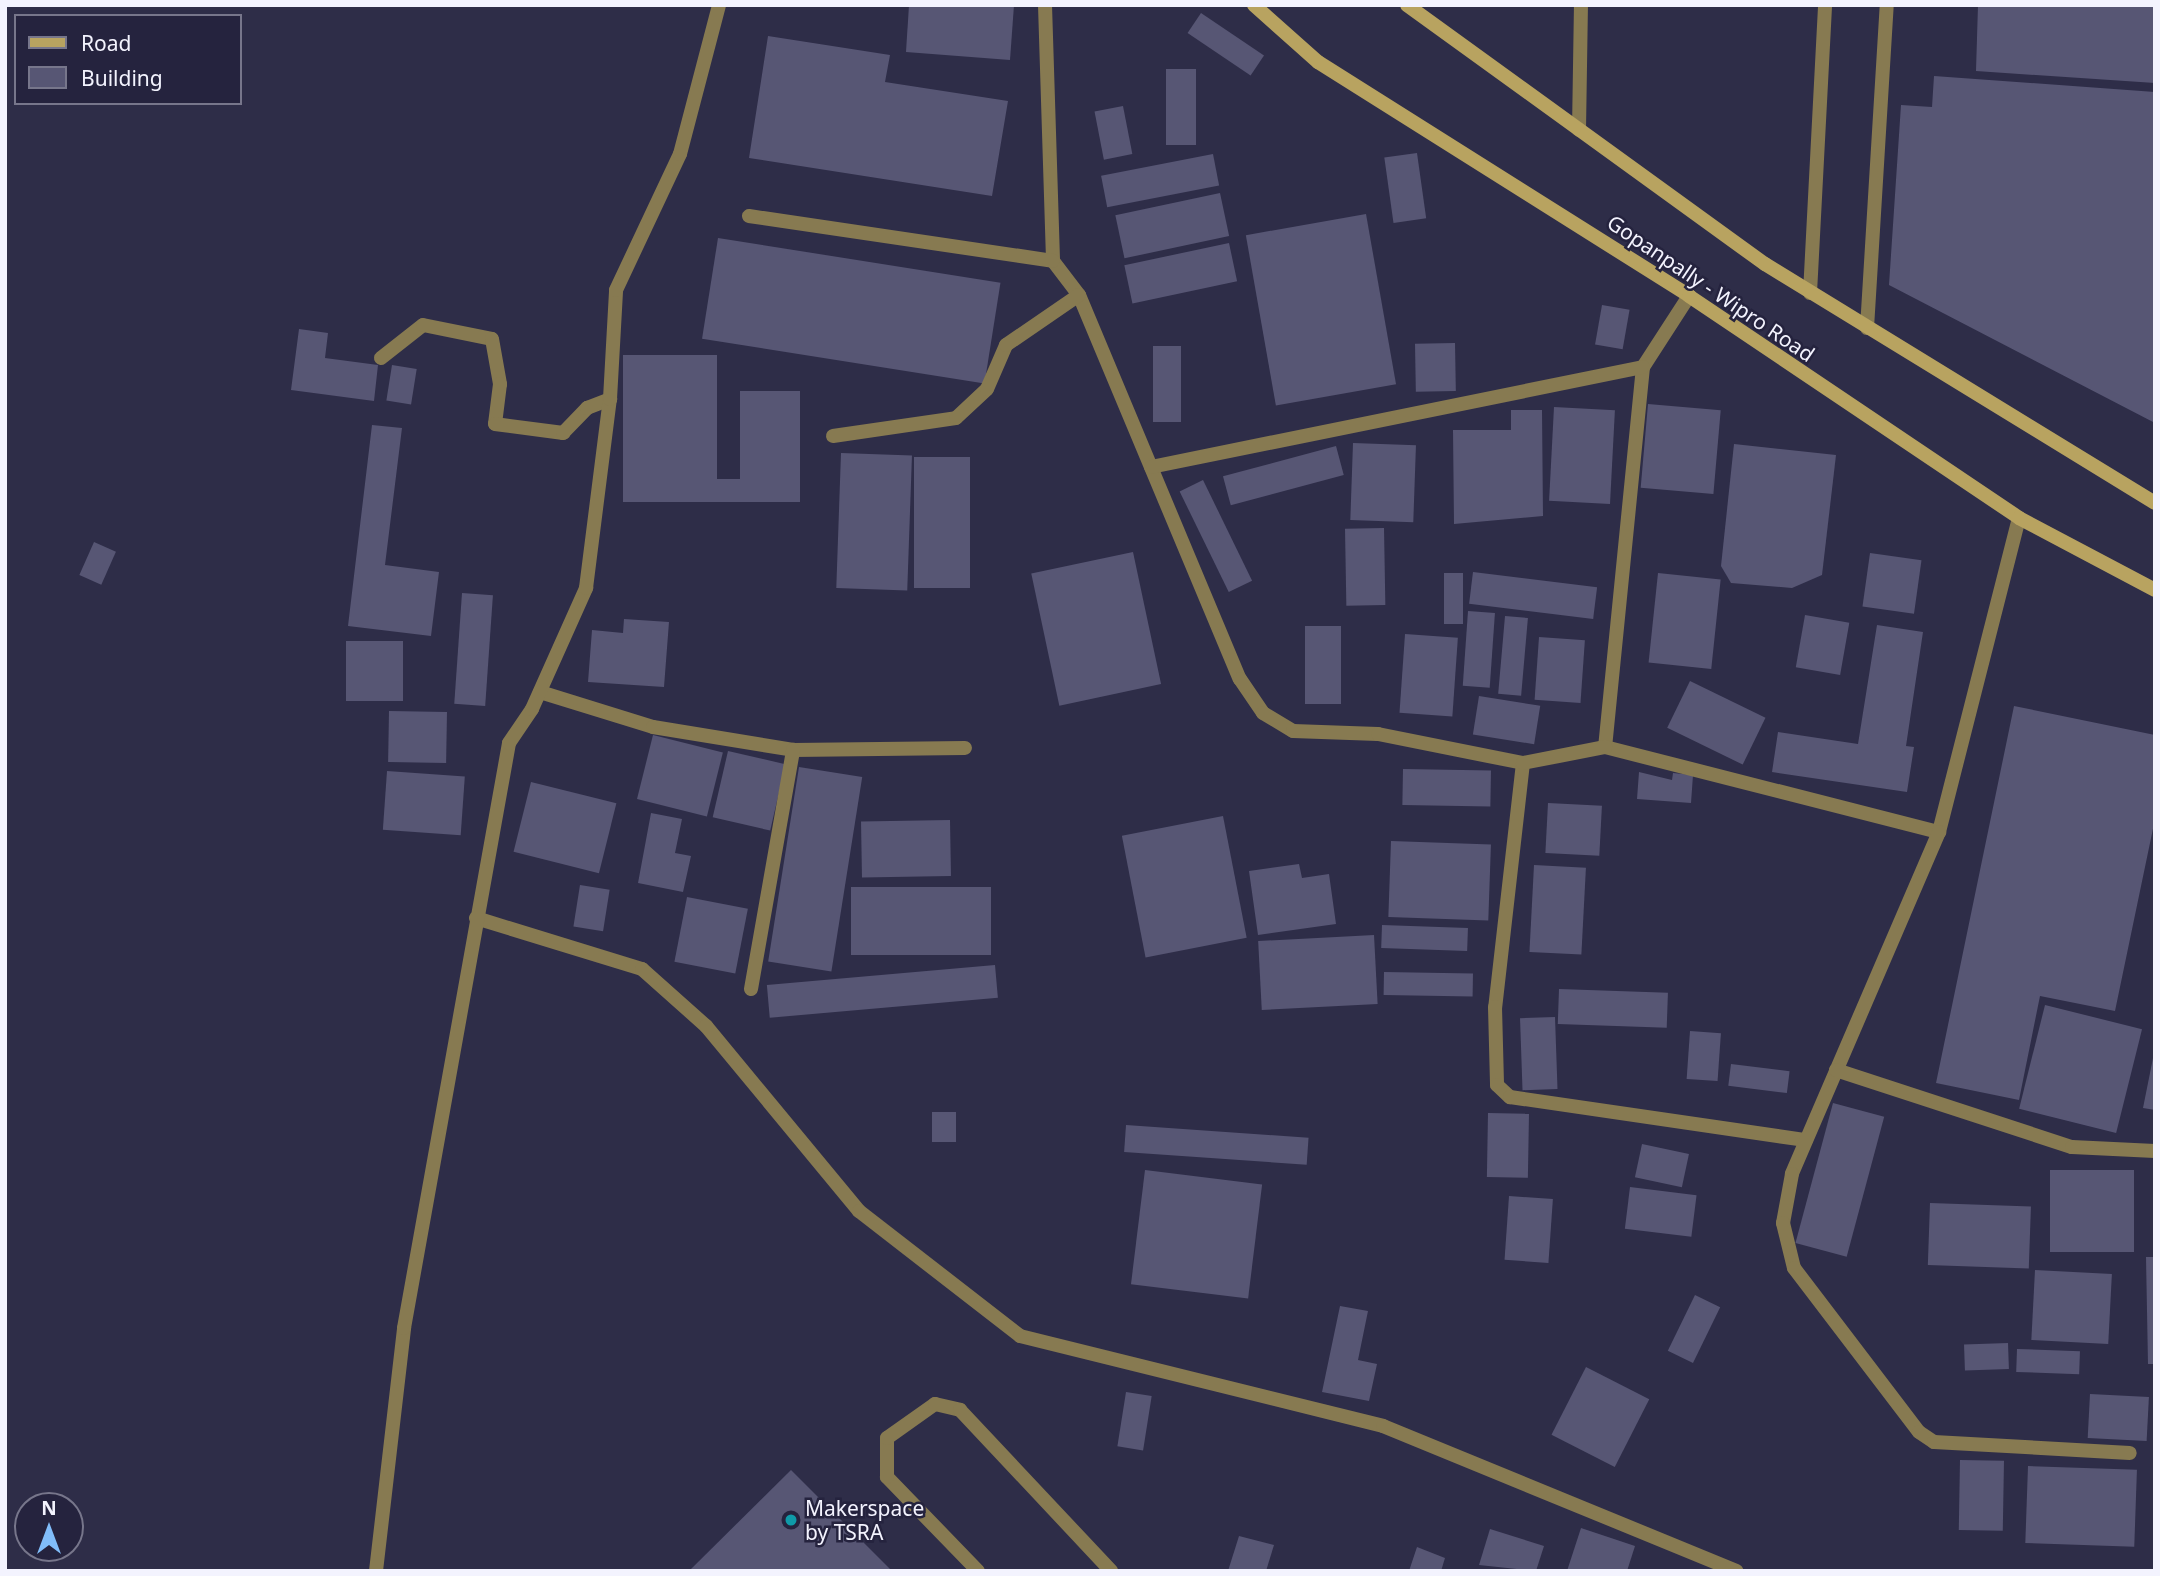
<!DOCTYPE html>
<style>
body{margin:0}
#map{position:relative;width:2160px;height:1576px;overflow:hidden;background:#2e2d48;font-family:"Noto Sans",sans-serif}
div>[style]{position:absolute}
.building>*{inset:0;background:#575674;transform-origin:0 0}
.lane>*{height:14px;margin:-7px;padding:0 7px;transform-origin:7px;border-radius:7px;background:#877a51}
.street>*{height:14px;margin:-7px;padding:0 7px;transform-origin:7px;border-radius:7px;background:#877a51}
.secondary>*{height:14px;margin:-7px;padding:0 7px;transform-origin:7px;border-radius:7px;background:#b8a360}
.dots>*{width:19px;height:19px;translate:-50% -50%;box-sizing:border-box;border:4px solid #25233e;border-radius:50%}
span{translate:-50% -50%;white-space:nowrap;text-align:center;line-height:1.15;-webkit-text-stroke:5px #25233e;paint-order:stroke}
.street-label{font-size:21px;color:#f3f3fe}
.poi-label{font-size:21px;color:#f3f3fe}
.left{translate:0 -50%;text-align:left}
.frame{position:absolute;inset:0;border:7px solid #f3f3fe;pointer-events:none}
.legend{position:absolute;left:14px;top:14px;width:228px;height:91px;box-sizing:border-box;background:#25233e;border:2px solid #77768b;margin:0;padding:9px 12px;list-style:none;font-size:21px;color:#f3f3fe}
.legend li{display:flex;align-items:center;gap:14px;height:35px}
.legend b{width:35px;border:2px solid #77768b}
.north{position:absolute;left:14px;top:1492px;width:70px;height:70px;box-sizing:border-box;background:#25233e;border:2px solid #77768b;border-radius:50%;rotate:0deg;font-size:19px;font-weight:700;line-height:28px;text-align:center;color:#f3f3fe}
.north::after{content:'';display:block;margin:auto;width:24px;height:32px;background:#81bdfa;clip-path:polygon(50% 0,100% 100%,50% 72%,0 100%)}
</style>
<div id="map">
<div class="building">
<div style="clip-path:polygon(909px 5px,1014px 5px,1010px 60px,906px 52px)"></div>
<div style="clip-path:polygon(1978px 5px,2155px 5px,2155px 83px,1976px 71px)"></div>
<div style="left:1201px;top:13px;width:76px;height:24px;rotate:34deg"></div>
<div style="clip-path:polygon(768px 36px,890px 55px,885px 82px,1008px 101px,992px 196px,749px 158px)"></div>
<div style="left:1166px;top:69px;width:30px;height:76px"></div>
<div style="clip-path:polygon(1934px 76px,2155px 92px,2155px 423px,1889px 285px,1901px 105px,1932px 107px)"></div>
<div style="left:1123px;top:106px;width:49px;height:29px;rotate:79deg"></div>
<div style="left:1417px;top:153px;width:66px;height:33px;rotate:82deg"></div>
<div style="left:1213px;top:154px;width:32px;height:114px;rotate:79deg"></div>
<div style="left:1220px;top:193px;width:44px;height:107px;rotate:78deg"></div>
<div style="left:1366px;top:214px;width:173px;height:122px;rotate:80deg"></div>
<div style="left:718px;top:238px;width:286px;height:102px;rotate:9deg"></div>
<div style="left:1229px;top:243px;width:39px;height:107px;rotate:78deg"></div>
<div style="left:1602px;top:305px;width:28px;height:40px;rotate:10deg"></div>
<div style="clip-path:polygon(299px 329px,328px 333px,325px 358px,378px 365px,374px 401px,291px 390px)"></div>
<div style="left:1455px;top:343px;width:48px;height:40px;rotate:89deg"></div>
<div style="left:1153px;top:346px;width:28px;height:76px"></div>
<div style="clip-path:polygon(623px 355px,717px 355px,717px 479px,740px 479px,740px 391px,800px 391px,800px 502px,623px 502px)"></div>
<div style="left:392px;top:365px;width:25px;height:36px;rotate:9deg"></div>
<div style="left:1648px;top:404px;width:73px;height:84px;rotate:5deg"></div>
<div style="left:1554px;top:407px;width:61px;height:94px;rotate:3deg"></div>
<div style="clip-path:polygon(1511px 410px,1542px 410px,1543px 516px,1454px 524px,1453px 430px,1511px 430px)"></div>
<div style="clip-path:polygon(372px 425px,402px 428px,385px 565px,439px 572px,431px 636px,348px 626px)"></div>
<div style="left:1353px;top:443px;width:63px;height:77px;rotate:2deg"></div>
<div style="clip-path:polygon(1734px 444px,1836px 455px,1822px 575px,1792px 588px,1731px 583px,1721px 566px)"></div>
<div style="left:1336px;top:446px;width:30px;height:117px;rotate:75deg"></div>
<div style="left:841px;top:453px;width:71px;height:135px;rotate:2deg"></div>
<div style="left:914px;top:457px;width:56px;height:131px"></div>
<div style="left:1203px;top:480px;width:112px;height:26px;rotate:64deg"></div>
<div style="left:1384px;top:528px;width:77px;height:39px;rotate:89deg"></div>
<div style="left:94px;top:542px;width:24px;height:36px;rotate:24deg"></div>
<div style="left:1133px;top:552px;width:135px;height:104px;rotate:78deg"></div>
<div style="left:1870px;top:553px;width:52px;height:54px;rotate:8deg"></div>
<div style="left:1473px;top:572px;width:125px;height:32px;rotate:7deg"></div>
<div style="left:1444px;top:573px;width:19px;height:51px"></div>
<div style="left:1658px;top:573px;width:63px;height:90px;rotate:6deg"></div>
<div style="left:462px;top:593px;width:31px;height:111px;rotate:4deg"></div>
<div style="left:1468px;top:611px;width:27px;height:75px;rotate:4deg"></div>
<div style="left:1805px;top:615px;width:45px;height:53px;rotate:10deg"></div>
<div style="left:1505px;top:616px;width:23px;height:78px;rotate:5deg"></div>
<div style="clip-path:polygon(624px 619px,669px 622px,664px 687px,588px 682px,592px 630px,623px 633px)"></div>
<div style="clip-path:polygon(1877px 625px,1923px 632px,1906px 746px,1914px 747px,1907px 792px,1772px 772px,1778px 732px,1858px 744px)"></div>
<div style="left:1305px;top:626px;width:36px;height:78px"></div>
<div style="left:1405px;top:634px;width:53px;height:79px;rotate:4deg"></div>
<div style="left:1539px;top:637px;width:46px;height:63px;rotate:4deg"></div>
<div style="left:346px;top:641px;width:57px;height:60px"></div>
<div style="left:1690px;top:681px;width:84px;height:52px;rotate:26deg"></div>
<div style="left:1479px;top:696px;width:62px;height:39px;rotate:9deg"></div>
<div style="clip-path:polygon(2014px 706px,2155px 735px,2155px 819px,2115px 1011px,2040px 996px,2019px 1100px,1936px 1083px)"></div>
<div style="left:389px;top:711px;width:58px;height:51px;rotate:1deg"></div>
<div style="left:653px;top:735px;width:72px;height:66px;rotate:14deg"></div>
<div style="left:728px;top:751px;width:59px;height:68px;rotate:13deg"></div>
<div style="left:799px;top:767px;width:64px;height:197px;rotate:9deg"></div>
<div style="left:1403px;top:769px;width:88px;height:36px;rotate:1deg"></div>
<div style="left:387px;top:771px;width:78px;height:59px;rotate:4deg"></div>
<div style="clip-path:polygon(1639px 772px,1672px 780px,1673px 773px,1693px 775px,1691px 803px,1637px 799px)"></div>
<div style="left:531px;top:782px;width:88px;height:72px;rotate:14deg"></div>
<div style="left:1548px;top:803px;width:54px;height:50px;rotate:3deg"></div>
<div style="clip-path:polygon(651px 813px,682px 819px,675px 853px,691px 856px,683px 892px,638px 883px)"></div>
<div style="left:1223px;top:816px;width:124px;height:103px;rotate:79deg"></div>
<div style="left:950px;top:820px;width:56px;height:89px;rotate:89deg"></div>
<div style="left:1391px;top:841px;width:100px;height:76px;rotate:2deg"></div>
<div style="clip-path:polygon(1299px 864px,1302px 878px,1329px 874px,1336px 924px,1258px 935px,1249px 871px)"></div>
<div style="left:1534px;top:865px;width:52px;height:87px;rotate:3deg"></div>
<div style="left:580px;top:885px;width:30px;height:42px;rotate:9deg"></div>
<div style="left:851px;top:887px;width:140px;height:68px"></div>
<div style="left:687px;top:897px;width:62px;height:66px;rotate:11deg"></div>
<div style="left:1382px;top:925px;width:86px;height:23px;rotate:2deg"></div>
<div style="left:1374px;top:935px;width:69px;height:116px;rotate:87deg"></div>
<div style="left:995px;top:965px;width:33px;height:229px;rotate:85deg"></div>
<div style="left:1384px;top:972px;width:89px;height:23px;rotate:1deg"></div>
<div style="left:1559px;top:989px;width:109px;height:35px;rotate:2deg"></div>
<div style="left:2045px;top:1005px;width:100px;height:107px;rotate:14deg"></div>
<div style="left:1555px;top:1017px;width:72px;height:35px;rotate:88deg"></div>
<div style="left:1690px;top:1031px;width:31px;height:48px;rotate:4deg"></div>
<div style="clip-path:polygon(2155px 1048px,2155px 1110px,2143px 1108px)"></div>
<div style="left:1731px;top:1064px;width:59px;height:22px;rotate:7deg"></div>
<div style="left:1833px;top:1103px;width:53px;height:145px;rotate:15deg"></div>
<div style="left:932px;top:1112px;width:24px;height:30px"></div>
<div style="left:1488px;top:1113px;width:41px;height:64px;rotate:1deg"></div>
<div style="left:1126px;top:1125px;width:183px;height:27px;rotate:4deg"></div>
<div style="left:1642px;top:1144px;width:48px;height:34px;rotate:12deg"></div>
<div style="left:1145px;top:1170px;width:118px;height:115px;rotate:7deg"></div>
<div style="left:2050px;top:1170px;width:84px;height:82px"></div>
<div style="left:1630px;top:1187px;width:67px;height:42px;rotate:7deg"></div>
<div style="left:1509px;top:1196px;width:44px;height:64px;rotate:4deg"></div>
<div style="left:1930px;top:1203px;width:101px;height:62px;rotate:2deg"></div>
<div style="clip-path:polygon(2146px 1257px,2155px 1257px,2155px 1364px,2148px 1364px)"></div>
<div style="left:2035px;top:1270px;width:77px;height:70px;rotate:3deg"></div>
<div style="left:1695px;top:1295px;width:28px;height:62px;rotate:26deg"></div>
<div style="clip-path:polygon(1340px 1306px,1368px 1311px,1358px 1360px,1377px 1364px,1369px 1401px,1322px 1392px)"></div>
<div style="left:2008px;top:1343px;width:26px;height:44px;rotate:88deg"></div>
<div style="left:2017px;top:1349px;width:63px;height:23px;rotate:2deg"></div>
<div style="left:1586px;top:1367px;width:71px;height:76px;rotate:27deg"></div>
<div style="left:1126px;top:1392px;width:26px;height:55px;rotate:9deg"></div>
<div style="left:2090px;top:1394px;width:59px;height:44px;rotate:3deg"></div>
<div style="left:1960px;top:1460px;width:44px;height:70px;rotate:1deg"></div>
<div style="left:2028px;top:1466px;width:109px;height:77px;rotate:2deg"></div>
<div style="clip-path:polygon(791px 1470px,892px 1571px,689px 1571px)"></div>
<div style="clip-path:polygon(1581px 1528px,1635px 1546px,1627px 1571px,1567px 1571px)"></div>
<div style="clip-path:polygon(1490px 1529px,1544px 1546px,1536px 1571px,1479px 1565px)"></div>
<div style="clip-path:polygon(1239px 1536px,1274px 1545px,1266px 1571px,1228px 1571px)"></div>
<div style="clip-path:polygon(1417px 1547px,1445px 1558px,1441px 1571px,1409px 1571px)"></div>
</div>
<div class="lane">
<div style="left:1579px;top:130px;width:125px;rotate:-89.1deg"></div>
<div style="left:978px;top:1571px;width:131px;rotate:-134.1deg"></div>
<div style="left:887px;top:1477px;width:39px;rotate:-90deg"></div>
<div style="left:887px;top:1438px;width:59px;rotate:-35.3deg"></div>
<div style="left:935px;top:1404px;width:26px;rotate:13deg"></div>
<div style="left:960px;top:1410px;width:221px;rotate:46.8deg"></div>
</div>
<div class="street">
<div style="left:1045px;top:5px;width:256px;rotate:88.2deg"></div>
<div style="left:1053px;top:261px;width:43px;rotate:52.6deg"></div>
<div style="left:1079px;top:295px;width:416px;rotate:67.3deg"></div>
<div style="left:1240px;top:679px;width:41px;rotate:55.9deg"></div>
<div style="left:1263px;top:713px;width:35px;rotate:31deg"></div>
<div style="left:1293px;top:731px;width:85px;rotate:2deg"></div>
<div style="left:1378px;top:734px;width:148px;rotate:11.3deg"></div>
<div style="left:1523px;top:763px;width:246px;rotate:96.5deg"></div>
<div style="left:1495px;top:1007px;width:78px;rotate:88.5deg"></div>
<div style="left:1497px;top:1085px;width:18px;rotate:43deg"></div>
<div style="left:1510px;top:1097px;width:299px;rotate:8.3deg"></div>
<div style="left:749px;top:216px;width:307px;rotate:8.4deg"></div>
<div style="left:1810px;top:293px;width:288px;rotate:-87deg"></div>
<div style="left:1689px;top:296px;width:85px;rotate:122.9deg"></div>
<div style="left:1643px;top:367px;width:382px;rotate:95.7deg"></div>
<div style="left:1605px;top:747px;width:345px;rotate:14.3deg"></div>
<div style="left:1867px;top:328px;width:324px;rotate:-86.5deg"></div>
<div style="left:381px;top:358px;width:53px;rotate:-38.2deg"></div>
<div style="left:423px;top:325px;width:70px;rotate:11.5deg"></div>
<div style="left:492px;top:339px;width:46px;rotate:79.9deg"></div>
<div style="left:500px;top:384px;width:40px;rotate:97.1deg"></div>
<div style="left:495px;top:424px;width:69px;rotate:7.5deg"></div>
<div style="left:563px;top:433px;width:35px;rotate:-46deg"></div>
<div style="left:587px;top:408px;width:25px;rotate:-21deg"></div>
<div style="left:833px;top:436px;width:124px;rotate:-8.3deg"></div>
<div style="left:956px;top:418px;width:42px;rotate:-43.1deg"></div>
<div style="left:987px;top:389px;width:48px;rotate:-66.6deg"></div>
<div style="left:1006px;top:345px;width:88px;rotate:-34.4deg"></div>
<div style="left:1151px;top:467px;width:502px;rotate:-11.49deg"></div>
<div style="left:2019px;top:518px;width:324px;rotate:104.3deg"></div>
<div style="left:1939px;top:832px;width:372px;rotate:113.3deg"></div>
<div style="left:1792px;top:1174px;width:50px;rotate:100.4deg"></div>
<div style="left:1783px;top:1223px;width:46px;rotate:76.3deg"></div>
<div style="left:1794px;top:1268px;width:206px;rotate:52.7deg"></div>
<div style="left:1919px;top:1432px;width:18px;rotate:34deg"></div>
<div style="left:1934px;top:1442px;width:196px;rotate:3.2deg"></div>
<div style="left:540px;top:692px;width:118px;rotate:17.2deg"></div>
<div style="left:653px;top:727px;width:142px;rotate:9.3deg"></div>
<div style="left:793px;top:750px;width:172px;rotate:-0.7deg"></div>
<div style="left:1523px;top:763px;width:84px;rotate:-11deg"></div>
<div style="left:476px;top:918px;width:174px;rotate:17.1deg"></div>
<div style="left:642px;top:969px;width:86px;rotate:41.7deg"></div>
<div style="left:706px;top:1026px;width:240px;rotate:50.4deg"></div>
<div style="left:859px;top:1211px;width:204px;rotate:37.8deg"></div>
<div style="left:1020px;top:1336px;width:374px;rotate:13.9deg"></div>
<div style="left:1383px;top:1426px;width:382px;rotate:22.3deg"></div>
<div style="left:751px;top:989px;width:243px;rotate:-80deg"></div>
<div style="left:1836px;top:1070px;width:248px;rotate:18.1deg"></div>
<div style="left:2072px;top:1147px;width:83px;rotate:2.8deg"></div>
<div style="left:376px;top:1571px;width:245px;rotate:-83.4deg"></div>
<div style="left:404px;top:1328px;width:594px;rotate:-79.82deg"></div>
<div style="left:509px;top:743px;width:41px;rotate:-55.9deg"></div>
<div style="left:532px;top:709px;width:133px;rotate:-65.9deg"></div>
<div style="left:586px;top:588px;width:191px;rotate:-82.8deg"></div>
<div style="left:610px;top:399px;width:109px;rotate:-86.8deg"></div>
<div style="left:616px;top:290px;width:150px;rotate:-64.8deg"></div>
<div style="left:680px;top:154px;width:154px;rotate:-75.3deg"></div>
</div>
<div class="secondary">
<div style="left:1254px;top:5px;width:86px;rotate:41.7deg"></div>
<div style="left:1318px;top:62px;width:439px;rotate:32.2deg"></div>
<div style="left:1689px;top:296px;width:398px;rotate:33.9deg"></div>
<div style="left:2019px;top:518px;width:154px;rotate:27.9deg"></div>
<div style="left:1407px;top:5px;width:442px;rotate:35.9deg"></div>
<div style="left:1765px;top:264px;width:457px;rotate:31.5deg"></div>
</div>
<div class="dots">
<div style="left:791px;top:1520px;background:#0f9aa8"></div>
</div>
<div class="street-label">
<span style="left:1711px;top:288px;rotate:34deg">Gopanpally - Wipro Road</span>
</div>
<div class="poi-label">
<span class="left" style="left:805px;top:1520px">Makerspace<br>by TSRA</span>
</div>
<div class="frame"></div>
<ul class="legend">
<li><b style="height:9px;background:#b8a360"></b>Road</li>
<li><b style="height:19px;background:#575674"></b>Building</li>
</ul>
<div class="north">N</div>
</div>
